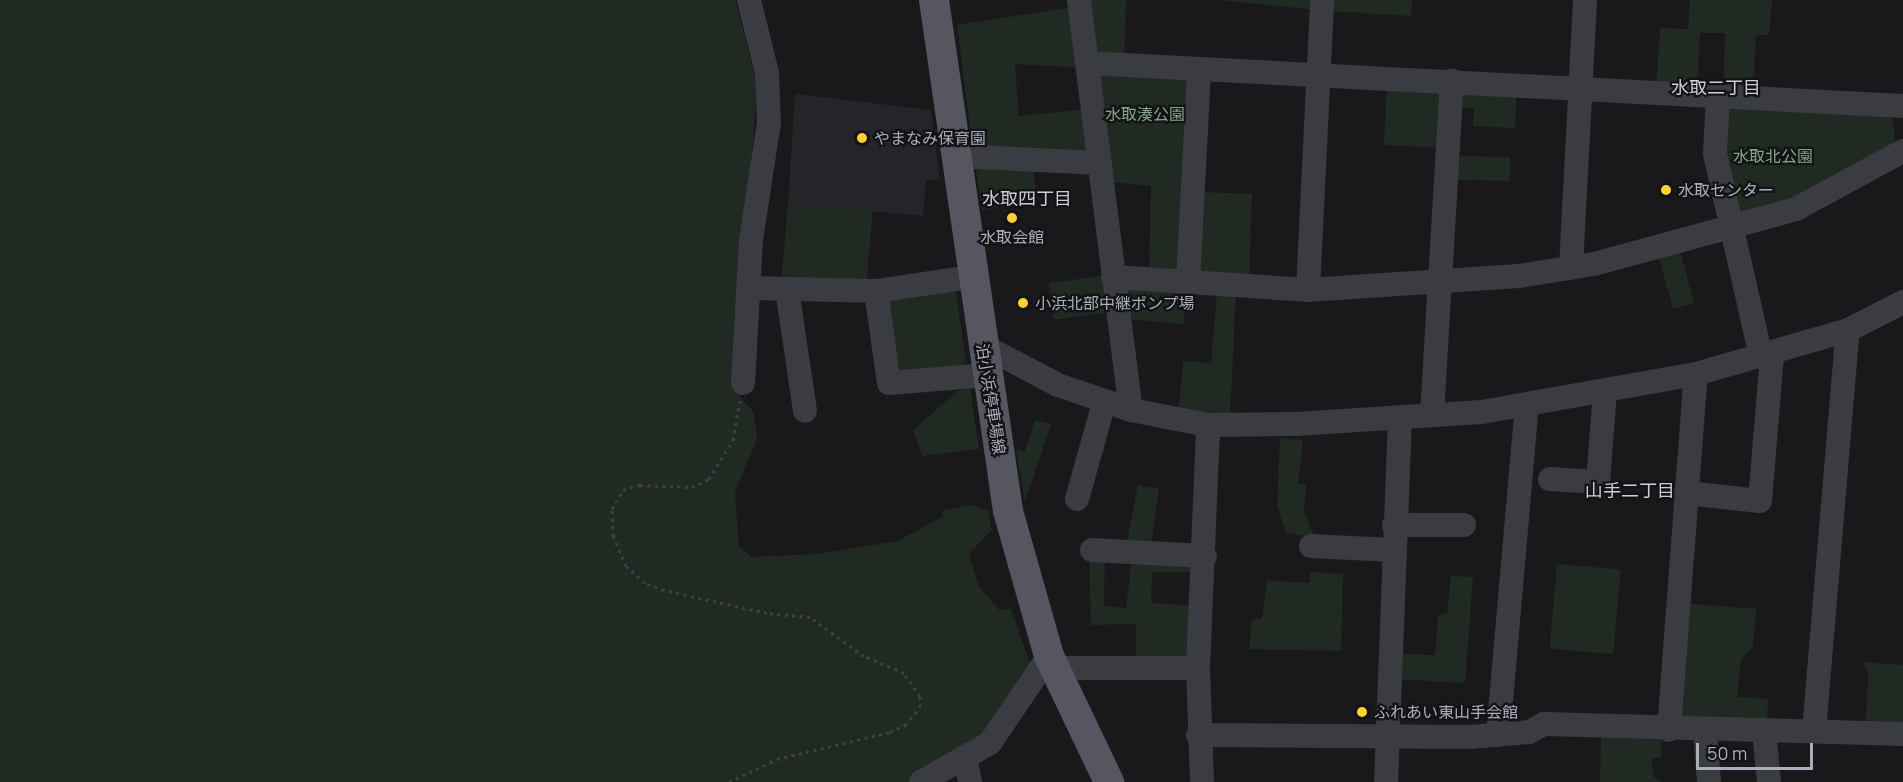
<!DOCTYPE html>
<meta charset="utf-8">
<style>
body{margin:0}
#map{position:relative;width:1903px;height:782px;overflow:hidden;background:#19181b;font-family:Manrope,"Noto Sans JP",sans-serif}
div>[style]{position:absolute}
.built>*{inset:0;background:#252428}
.green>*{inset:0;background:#202922;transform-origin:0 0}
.path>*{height:3px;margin-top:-1.5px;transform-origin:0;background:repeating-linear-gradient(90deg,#3f4047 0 3px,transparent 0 7.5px)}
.minor>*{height:24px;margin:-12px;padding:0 12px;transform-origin:12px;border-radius:12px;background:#3b3b42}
.major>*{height:30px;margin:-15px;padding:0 15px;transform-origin:15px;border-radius:15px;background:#55565f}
.dots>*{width:16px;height:16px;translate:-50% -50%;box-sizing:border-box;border:3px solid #131316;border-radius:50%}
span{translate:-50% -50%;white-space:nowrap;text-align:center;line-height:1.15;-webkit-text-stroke:4.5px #131316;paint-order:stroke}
.park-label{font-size:16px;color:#80a788}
.poi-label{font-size:16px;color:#aaadbb}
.left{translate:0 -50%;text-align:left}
.street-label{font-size:16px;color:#aaadbb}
.neighbourhood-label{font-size:18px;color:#cbcdd7}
.scale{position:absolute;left:1696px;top:743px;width:117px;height:27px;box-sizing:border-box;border:3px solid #aaadbb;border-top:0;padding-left:8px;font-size:18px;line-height:21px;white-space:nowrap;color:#aaadbb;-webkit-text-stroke:4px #131316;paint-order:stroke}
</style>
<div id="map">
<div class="built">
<div style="clip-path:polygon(795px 94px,931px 110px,940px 180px,926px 180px,923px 216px,788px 204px)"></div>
</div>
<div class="green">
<div style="clip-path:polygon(0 0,735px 0,757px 84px,743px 282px,734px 317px,734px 389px,754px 413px,757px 439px,735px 493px,739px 546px,751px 557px,816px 554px,898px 541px,942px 517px,943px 510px,972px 505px,988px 510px,992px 530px,969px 554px,979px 586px,999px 610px,1011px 609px,1032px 669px,988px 735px,913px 782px,0 782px)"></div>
<div style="clip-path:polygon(1085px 0,1126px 0,1124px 61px,1099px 59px)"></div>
<div style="clip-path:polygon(1217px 0,1316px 0,1316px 10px)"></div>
<div style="clip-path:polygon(1331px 0,1412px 0,1411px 16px,1330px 11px)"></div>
<div style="clip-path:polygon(1690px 0,1772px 0,1769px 35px,1756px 35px,1753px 93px,1723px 91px,1725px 33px,1700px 33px,1697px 90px,1656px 87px,1660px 28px,1688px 29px)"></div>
<div style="clip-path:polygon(1073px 7px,1081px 68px,1015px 64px,1019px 116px,1087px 109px,1087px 156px,973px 151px,957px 25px)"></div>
<div style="clip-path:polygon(1103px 67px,1189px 72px,1182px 272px,1149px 273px,1151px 186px,1109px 182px,1096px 77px)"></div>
<div style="left:1387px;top:83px;width:53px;height:62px;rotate:3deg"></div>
<div style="clip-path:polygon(1464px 87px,1517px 89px,1515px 128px,1473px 126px,1474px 108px,1456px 107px)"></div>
<div style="clip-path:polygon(1730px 106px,1892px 116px,1895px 138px,1891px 148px,1791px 202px,1742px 214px,1734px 210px,1722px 153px)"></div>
<div style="left:1454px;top:156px;width:56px;height:24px;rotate:1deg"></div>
<div style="clip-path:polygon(975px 163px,1033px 166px,1037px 201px,982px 210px)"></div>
<div style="left:1200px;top:192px;width:52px;height:85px;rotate:2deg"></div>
<div style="left:788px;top:204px;width:85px;height:77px;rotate:5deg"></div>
<div style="left:1680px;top:250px;width:55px;height:22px;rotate:75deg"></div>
<div style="left:1107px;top:275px;width:37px;height:59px;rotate:82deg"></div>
<div style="left:1128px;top:284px;width:59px;height:35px;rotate:5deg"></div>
<div style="clip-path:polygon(955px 287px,966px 361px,959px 371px,900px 376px,886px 296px)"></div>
<div style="clip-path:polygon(1217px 291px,1236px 292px,1230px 419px,1178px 414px,1183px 361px,1211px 363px)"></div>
<div style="clip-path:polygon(964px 386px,970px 388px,979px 449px,922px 456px,913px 430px)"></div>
<div style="clip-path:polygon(1035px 420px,1051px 424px,1025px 502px,1016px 449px,1025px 451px)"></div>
<div style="clip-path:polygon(1280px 438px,1303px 440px,1298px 484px,1306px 485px,1304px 511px,1315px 538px,1286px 533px,1277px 504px)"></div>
<div style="clip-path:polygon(1138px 485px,1159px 489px,1151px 547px,1126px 546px)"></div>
<div style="clip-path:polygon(1089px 555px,1105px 556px,1104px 606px,1126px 608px,1132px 558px,1193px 560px,1199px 572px,1152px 572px,1151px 603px,1198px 606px,1196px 656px,1136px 660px,1136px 624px,1091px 625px)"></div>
<div style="left:1557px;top:564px;width:64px;height:85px;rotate:5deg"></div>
<div style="clip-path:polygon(1310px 572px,1343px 574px,1341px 651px,1249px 649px,1252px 619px,1262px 619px,1267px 580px,1309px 583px)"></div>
<div style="clip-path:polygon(1451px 576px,1473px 577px,1465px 683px,1392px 679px,1393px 654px,1435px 655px,1438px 616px,1447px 613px)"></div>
<div style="clip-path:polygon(1682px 603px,1756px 609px,1753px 647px,1741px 660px,1737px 697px,1768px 699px,1767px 725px,1671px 725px)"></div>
<div style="clip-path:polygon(1862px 662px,1903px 665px,1903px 724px,1866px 723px,1868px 672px)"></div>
<div style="clip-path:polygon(1601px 733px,1661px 736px,1661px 757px,1652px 759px,1653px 776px,1662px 782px,1600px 782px)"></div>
</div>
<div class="path">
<div style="left:729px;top:782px;width:53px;rotate:-25.6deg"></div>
<div style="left:777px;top:759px;width:116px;rotate:-13.4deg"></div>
<div style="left:890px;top:732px;width:17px;rotate:-25deg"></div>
<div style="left:905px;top:725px;width:23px;rotate:-50deg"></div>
<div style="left:920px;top:707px;width:11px;rotate:-90deg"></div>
<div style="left:920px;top:696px;width:28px;rotate:-125deg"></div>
<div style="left:904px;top:673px;width:43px;rotate:-157deg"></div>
<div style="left:864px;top:656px;width:67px;rotate:-144.2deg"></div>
<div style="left:810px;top:617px;width:43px;rotate:-174.7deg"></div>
<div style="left:767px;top:613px;width:106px;rotate:-167.4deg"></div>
<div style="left:664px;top:590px;width:20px;rotate:-160deg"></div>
<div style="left:645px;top:583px;width:25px;rotate:-138deg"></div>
<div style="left:626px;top:566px;width:33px;rotate:-113deg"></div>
<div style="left:613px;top:536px;width:27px;rotate:-92deg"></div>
<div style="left:612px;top:509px;width:22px;rotate:-60deg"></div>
<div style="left:623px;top:490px;width:18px;rotate:-16deg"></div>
<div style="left:640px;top:485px;width:52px;rotate:2.2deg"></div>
<div style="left:692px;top:487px;width:19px;rotate:-25deg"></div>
<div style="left:709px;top:479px;width:46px;rotate:-58.4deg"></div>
<div style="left:733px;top:440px;width:40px;rotate:-80deg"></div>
</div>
<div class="minor">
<div style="left:1079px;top:0;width:413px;rotate:82.8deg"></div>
<div style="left:1087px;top:63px;width:817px;rotate:3.02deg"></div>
<div style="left:1718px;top:96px;width:58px;rotate:93deg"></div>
<div style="left:1715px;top:154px;width:208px;rotate:77.2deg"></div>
<div style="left:955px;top:156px;width:145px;rotate:2.8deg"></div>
<div style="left:1571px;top:268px;width:268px;rotate:-87deg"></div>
<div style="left:1113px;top:277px;width:195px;rotate:3.8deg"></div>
<div style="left:1308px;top:290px;width:211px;rotate:-3.8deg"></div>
<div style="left:1519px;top:276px;width:76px;rotate:-9.1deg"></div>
<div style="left:1594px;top:264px;width:209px;rotate:-15.2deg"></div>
<div style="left:1796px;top:209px;width:122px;rotate:-28.5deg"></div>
<div style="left:1188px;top:282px;width:212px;rotate:-87deg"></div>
<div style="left:749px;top:288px;width:127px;rotate:1.4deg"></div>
<div style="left:876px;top:291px;width:97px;rotate:-8.3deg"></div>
<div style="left:787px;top:289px;width:123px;rotate:81.6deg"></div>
<div style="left:1308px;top:290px;width:290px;rotate:-87.2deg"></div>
<div style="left:876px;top:291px;width:93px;rotate:82deg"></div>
<div style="left:889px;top:383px;width:98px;rotate:-4.7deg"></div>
<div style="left:982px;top:345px;width:86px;rotate:27.8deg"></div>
<div style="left:1058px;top:385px;width:77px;rotate:18.9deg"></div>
<div style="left:1131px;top:410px;width:78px;rotate:11deg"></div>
<div style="left:1208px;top:425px;width:88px;rotate:-0.7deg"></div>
<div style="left:1296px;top:424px;width:186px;rotate:-3.7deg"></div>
<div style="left:1482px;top:412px;width:217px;rotate:-10.1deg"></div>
<div style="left:1696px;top:374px;width:158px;rotate:-16.1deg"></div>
<div style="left:1848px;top:330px;width:62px;rotate:-27deg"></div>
<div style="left:743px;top:383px;width:143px;rotate:-86.8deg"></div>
<div style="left:751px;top:240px;width:118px;rotate:-81.3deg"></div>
<div style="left:769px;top:123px;width:50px;rotate:-92.3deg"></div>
<div style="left:767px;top:73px;width:75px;rotate:-103.9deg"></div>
<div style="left:1432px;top:415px;width:335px;rotate:-86.6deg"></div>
<div style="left:1550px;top:479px;width:48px;rotate:3.6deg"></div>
<div style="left:1598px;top:482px;width:91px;rotate:-85.6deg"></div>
<div style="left:1686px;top:493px;width:74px;rotate:6.2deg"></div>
<div style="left:1760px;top:501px;width:147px;rotate:-85.3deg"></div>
<div style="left:1077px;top:499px;width:100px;rotate:-74.3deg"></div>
<div style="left:1394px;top:525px;width:70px"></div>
<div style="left:1311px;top:546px;width:82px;rotate:2.8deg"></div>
<div style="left:1092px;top:550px;width:113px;rotate:3deg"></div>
<div style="left:1055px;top:668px;width:143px"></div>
<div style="left:1669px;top:730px;width:357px;rotate:-85.7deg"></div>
<div style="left:1705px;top:730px;width:52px;rotate:85.6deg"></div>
<div style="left:1764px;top:731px;width:51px;rotate:84.4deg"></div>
<div style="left:1814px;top:731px;width:402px;rotate:-85.2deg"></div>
<div style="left:1198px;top:735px;width:272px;rotate:0.4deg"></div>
<div style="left:1470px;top:737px;width:59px;rotate:-4.8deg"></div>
<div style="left:1529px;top:732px;width:17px;rotate:-28deg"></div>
<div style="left:1544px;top:724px;width:359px;rotate:1.6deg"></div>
<div style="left:1498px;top:735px;width:331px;rotate:-85deg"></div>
<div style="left:965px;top:758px;width:25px;rotate:78deg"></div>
<div style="left:921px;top:782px;width:79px;rotate:-29.5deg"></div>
<div style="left:990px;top:743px;width:105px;rotate:-55.9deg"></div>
<div style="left:1202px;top:782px;width:114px;rotate:-92deg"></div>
<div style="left:1198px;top:668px;width:243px;rotate:-87.6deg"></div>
<div style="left:1386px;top:782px;width:364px;rotate:-87.8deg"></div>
</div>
<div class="major">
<div style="left:934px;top:0;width:516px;rotate:81.76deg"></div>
<div style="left:1008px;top:511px;width:151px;rotate:74.2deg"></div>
<div style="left:1049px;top:656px;width:140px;rotate:64.5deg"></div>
</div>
<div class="dots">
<div style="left:862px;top:138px;background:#fcd22f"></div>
<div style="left:1666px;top:190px;background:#fcd22f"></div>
<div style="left:1012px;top:218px;background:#fcd22f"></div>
<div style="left:1023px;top:303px;background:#fcd22f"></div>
<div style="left:1362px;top:712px;background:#fcd22f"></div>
</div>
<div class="park-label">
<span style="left:1145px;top:114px">水取湊公園</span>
<span style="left:1773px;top:156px">水取北公園</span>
</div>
<div class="poi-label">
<span class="left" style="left:874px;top:138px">やまなみ保育園</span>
<span class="left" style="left:1678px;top:190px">水取センター</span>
<span style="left:1012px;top:237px">水取会館</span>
<span class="left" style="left:1035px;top:303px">小浜北部中継ポンプ場</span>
<span class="left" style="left:1374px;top:712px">ふれあい東山手会館</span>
</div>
<div class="street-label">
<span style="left:991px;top:399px;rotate:81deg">泊小浜停車場線</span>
</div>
<div class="neighbourhood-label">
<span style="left:1716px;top:87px">水取二丁目</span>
<span style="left:1027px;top:198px">水取四丁目</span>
<span style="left:1630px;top:490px">山手二丁目</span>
</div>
<div class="scale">50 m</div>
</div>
